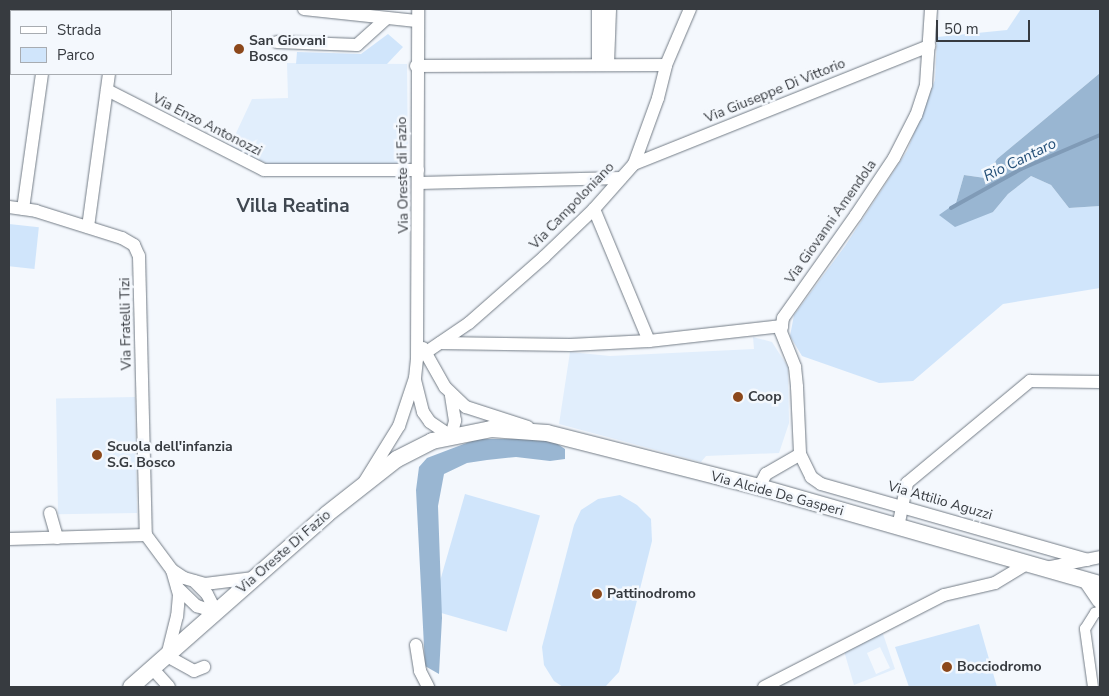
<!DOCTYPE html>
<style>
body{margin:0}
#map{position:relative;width:1109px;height:696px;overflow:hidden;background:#f4f8fd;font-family:"Nunito Sans",sans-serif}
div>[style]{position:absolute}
.built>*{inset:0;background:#e1eefc;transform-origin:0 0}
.green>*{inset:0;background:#d0e5fb;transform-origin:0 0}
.forest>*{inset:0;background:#99b6d2}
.stream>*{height:4px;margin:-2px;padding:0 2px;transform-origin:2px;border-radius:2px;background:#809bb7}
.roads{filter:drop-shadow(0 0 1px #737c86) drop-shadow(0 0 1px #737c86)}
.pedestrian>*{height:10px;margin:-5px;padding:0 5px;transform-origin:5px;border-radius:5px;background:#fff}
.minor>*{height:12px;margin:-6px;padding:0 6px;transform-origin:6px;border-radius:6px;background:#fff}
.tertiary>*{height:16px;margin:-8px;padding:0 8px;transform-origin:8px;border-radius:8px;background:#fff}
.dots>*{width:14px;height:14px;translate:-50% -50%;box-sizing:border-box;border:2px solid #f4f8fd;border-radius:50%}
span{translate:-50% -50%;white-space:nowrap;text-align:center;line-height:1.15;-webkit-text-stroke:5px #f4f8fd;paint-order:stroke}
.poi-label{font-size:14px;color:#373b40;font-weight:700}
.left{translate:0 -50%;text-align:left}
.street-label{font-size:14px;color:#373b40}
.water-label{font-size:15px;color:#255078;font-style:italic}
.district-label{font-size:19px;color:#3f4750;font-weight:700}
.frame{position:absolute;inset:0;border:10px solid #373b40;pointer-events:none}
.legend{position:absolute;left:10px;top:10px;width:162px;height:65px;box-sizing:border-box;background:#f4f8fd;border:1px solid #a8acb1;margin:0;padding:6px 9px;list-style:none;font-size:15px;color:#373b40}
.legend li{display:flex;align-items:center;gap:10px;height:25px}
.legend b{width:25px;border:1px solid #a8acb1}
.scale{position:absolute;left:936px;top:20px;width:94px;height:22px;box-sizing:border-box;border:2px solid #373b40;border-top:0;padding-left:6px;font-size:15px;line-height:18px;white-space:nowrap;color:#373b40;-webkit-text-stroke:4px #f4f8fd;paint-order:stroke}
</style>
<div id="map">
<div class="built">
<div style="clip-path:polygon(287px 63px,407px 64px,408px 163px,274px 167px,230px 146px,252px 99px,288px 98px)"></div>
<div style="clip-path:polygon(753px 337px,772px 342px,788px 367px,789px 423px,779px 453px,706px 456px,701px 462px,559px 424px,570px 352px,610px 356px,754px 349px)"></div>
<div style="left:135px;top:397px;width:116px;height:79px;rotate:89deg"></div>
<div style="clip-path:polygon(evenodd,882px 631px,895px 669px,854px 685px,844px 651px,882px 631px,880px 647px,890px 668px,876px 674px,867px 653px,880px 647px)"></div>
</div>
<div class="green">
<div style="clip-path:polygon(1021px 9px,1100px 9px,1100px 73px,997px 159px,985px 178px,964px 175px,956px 203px,993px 212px,1008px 194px,1031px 176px,1051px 185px,1069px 208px,1100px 206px,1100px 288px,1003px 304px,913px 381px,879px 383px,802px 356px,790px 336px,794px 315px,845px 246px,907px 151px,935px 80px,937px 37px,1007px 30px)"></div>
<div style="clip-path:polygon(388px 34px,403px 47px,387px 64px,296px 64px,297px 52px,361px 54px)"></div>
<div style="left:9px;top:224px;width:30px;height:42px;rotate:6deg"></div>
<div style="left:465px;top:494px;width:78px;height:121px;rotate:16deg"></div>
<div style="clip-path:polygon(620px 495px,637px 505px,651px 519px,652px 541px,619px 672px,605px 687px,563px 687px,554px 681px,544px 665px,542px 647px,574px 525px,581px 510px,598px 499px)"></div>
<div style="clip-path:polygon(979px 624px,997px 687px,909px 687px,895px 647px)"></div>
</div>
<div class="forest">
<div style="clip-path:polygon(1100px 73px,1100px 206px,1069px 208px,1051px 185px,1031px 176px,1008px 194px,993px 212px,955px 227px,939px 215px,956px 203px,964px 175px,985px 178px,997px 159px)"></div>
<div style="clip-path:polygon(477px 439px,535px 439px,556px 443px,565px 449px,565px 459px,550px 461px,516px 457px,487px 460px,467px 463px,444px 474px,438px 506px,442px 618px,439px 674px,425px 666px,416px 490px,419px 467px,427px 458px)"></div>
</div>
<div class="stream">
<div style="left:951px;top:208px;width:80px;rotate:-29.1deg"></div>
<div style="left:1021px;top:169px;width:86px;rotate:-23.3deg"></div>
</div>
<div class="roads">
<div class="pedestrian">
<div style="left:1093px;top:687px;width:59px;rotate:-97.9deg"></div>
<div style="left:1085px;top:629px;width:19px;rotate:-58deg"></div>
<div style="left:1095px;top:613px;width:5px;rotate:-22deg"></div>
</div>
<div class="minor">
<div style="left:304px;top:9px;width:113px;rotate:6.1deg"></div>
<div style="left:931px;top:9px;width:76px;rotate:93.8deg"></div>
<div style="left:926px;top:85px;width:32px;rotate:108deg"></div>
<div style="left:916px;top:115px;width:48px;rotate:117.1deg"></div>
<div style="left:894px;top:158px;width:69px;rotate:123.7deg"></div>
<div style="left:856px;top:215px;width:126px;rotate:125.3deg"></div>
<div style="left:783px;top:318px;width:14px;rotate:98deg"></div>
<div style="left:781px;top:332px;width:38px;rotate:68deg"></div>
<div style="left:795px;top:367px;width:20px;rotate:84deg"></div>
<div style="left:797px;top:387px;width:67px;rotate:87.4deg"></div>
<div style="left:800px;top:454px;width:25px;rotate:64deg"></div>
<div style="left:811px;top:477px;width:12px;rotate:35deg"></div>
<div style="left:821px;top:484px;width:277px;rotate:15.9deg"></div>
<div style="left:50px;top:11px;width:2px;rotate:-90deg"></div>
<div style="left:116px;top:11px;width:2px;rotate:-63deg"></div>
<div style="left:277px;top:42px;width:80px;rotate:2.1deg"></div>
<div style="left:357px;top:45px;width:39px;rotate:-42deg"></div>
<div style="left:598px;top:64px;width:55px;rotate:-90deg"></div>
<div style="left:608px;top:64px;width:55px;rotate:-87.9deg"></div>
<div style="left:416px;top:66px;width:250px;rotate:-0.2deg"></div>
<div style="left:107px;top:90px;width:176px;rotate:27deg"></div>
<div style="left:264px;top:170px;width:154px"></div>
<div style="left:634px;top:164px;width:318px;rotate:-21.8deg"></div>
<div style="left:419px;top:183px;width:202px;rotate:-1.4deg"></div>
<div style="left:9px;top:207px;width:27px;rotate:8deg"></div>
<div style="left:36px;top:211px;width:90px;rotate:17.4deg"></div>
<div style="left:122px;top:238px;width:14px;rotate:30deg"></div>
<div style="left:134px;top:245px;width:12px;rotate:66deg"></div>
<div style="left:139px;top:256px;width:279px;rotate:88.6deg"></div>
<div style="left:23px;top:209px;width:136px;rotate:-82deg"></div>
<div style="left:594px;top:209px;width:143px;rotate:67.4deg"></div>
<div style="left:88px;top:227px;width:154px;rotate:-82.2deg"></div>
<div style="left:440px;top:343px;width:130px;rotate:0.9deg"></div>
<div style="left:570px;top:345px;width:79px;rotate:-2.9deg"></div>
<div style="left:649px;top:341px;width:134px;rotate:-6.4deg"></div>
<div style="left:423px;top:348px;width:45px;rotate:60.6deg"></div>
<div style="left:445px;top:387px;width:29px;rotate:44deg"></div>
<div style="left:466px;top:407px;width:65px;rotate:17.9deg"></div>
<div style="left:425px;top:353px;width:53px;rotate:-34.3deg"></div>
<div style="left:469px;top:323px;width:100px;rotate:-41.3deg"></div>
<div style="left:544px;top:257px;width:69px;rotate:-43.8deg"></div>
<div style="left:594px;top:209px;width:60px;rotate:-48.4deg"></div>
<div style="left:634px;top:164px;width:70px;rotate:-70deg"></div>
<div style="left:658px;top:98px;width:34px;rotate:-76deg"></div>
<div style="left:666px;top:65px;width:61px;rotate:-66.8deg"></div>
<div style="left:415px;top:380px;width:33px;rotate:76deg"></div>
<div style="left:423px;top:412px;width:12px;rotate:55deg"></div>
<div style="left:430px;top:422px;width:25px;rotate:34deg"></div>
<div style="left:451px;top:436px;width:16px;rotate:-75deg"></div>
<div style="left:455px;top:421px;width:26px;rotate:-99deg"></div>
<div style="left:365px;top:481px;width:65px;rotate:-58.3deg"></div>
<div style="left:399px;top:426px;width:51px;rotate:-71.6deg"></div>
<div style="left:415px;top:378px;width:19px;rotate:-84deg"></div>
<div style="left:417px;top:359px;width:350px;rotate:-89.8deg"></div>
<div style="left:759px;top:487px;width:15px;rotate:-62deg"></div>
<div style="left:766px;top:474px;width:39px;rotate:-30deg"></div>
<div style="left:50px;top:513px;width:26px;rotate:74deg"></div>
<div style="left:898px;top:527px;width:45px;rotate:-78.4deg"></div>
<div style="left:907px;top:483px;width:160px;rotate:-39.7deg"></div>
<div style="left:1030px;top:381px;width:70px;rotate:0.8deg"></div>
<div style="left:9px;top:539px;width:137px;rotate:-1.7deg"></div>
<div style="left:146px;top:535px;width:44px;rotate:53.4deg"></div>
<div style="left:172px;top:570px;width:14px;rotate:34deg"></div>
<div style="left:184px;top:578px;width:22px;rotate:16deg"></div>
<div style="left:205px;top:584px;width:49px;rotate:-7deg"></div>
<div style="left:1046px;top:568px;width:55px;rotate:-11.5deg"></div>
<div style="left:172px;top:570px;width:26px;rotate:74deg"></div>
<div style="left:179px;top:595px;width:21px;rotate:95deg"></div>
<div style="left:177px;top:616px;width:41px;rotate:104deg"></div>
<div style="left:167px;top:656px;width:31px;rotate:29deg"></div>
<div style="left:194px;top:671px;width:11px;rotate:-22deg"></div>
<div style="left:194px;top:581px;width:18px;rotate:45deg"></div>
<div style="left:207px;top:594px;width:20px;rotate:63deg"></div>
<div style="left:177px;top:587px;width:28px;rotate:44deg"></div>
<div style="left:197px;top:606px;width:20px;rotate:18deg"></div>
<div style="left:416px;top:645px;width:26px;rotate:81deg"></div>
<div style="left:420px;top:671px;width:18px;rotate:63deg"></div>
<div style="left:152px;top:668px;width:25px;rotate:48deg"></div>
<div style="left:764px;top:687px;width:202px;rotate:-27.1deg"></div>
<div style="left:944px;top:595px;width:52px;rotate:-13.2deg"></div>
<div style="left:995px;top:583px;width:37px;rotate:-31deg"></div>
</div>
<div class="tertiary">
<div style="left:1087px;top:581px;width:23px;rotate:56deg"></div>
<div style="left:131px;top:687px;width:261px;rotate:-41.4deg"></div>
<div style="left:327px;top:514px;width:89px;rotate:-38.2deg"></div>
<div style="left:397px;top:459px;width:39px;rotate:-27deg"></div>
<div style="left:432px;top:441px;width:60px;rotate:-11.5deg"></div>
<div style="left:491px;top:429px;width:56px;rotate:4.1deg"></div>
<div style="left:547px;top:433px;width:219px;rotate:14.3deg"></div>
<div style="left:759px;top:487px;width:355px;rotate:15.9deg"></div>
</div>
</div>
<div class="dots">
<div style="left:239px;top:49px;background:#8c481b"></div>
<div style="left:738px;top:397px;background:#8c481b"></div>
<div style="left:97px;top:455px;background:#8c481b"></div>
<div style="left:597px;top:594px;background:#8c481b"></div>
<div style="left:947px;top:667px;background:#8c481b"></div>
</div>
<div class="poi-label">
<span class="left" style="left:249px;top:49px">San Giovani<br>Bosco</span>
<span class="left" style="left:748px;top:397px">Coop</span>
<span class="left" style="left:107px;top:455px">Scuola dell'infanzia<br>S.G. Bosco</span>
<span class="left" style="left:607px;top:594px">Pattinodromo</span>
<span class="left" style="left:957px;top:667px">Bocciodromo</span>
</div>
<div class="street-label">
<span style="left:775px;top:91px;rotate:-22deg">Via Giuseppe Di Vittorio</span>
<span style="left:207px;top:125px;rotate:27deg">Via Enzo Antonozzi</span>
<span style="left:403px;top:175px;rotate:-91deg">Via Oreste di Fazio</span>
<span style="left:572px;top:206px;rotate:-46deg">Via Campoloniano</span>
<span style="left:831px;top:222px;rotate:-55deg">Via Giovanni Amendola</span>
<span style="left:126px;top:324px;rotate:-91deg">Via Fratelli Tizi</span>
<span style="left:777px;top:494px;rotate:15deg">Via Alcide De Gasperi</span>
<span style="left:940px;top:501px;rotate:16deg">Via Attilio Aguzzi</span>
<span style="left:284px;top:552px;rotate:-41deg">Via Oreste Di Fazio</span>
</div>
<div class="water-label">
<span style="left:1020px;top:160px;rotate:-26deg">Rio Cantaro</span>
</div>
<div class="district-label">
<span style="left:293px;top:207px">Villa Reatina</span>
</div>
<div class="frame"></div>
<ul class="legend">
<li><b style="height:6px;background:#fff"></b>Strada</li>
<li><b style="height:14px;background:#d0e5fb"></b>Parco</li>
</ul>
<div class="scale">50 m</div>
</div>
